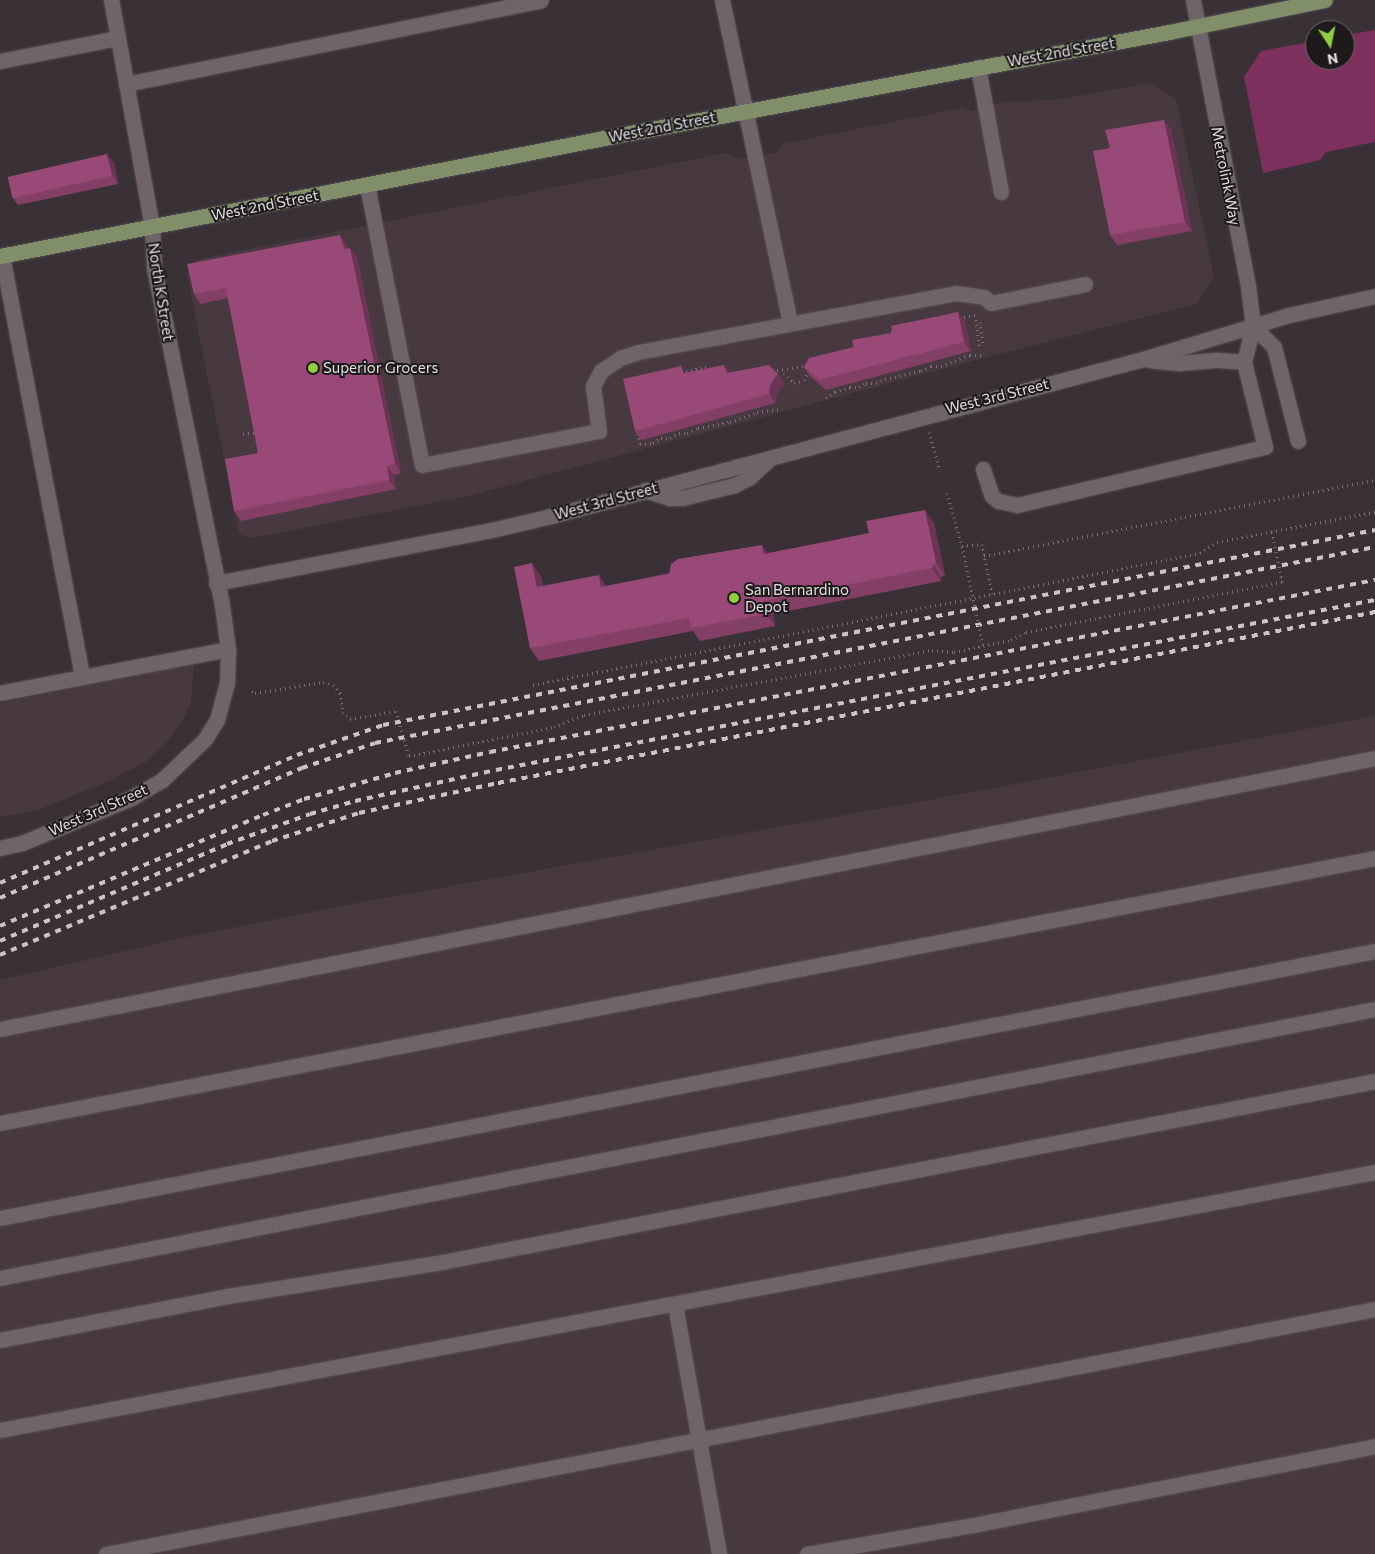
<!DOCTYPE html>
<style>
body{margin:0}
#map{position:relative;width:1375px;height:1554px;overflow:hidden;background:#393135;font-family:Commissioner,sans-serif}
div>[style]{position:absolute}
.built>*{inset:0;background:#483940}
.water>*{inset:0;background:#7d2f5e}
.path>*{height:3px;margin-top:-1.5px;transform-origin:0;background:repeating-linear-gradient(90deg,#7b7477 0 1px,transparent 0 5px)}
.roads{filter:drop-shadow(0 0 1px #564f53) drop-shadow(0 0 1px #564f53)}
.minor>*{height:15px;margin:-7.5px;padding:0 7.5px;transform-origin:7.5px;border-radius:7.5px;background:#6e6469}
.major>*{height:15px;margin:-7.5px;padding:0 7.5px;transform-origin:7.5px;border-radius:7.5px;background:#808f6a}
.rail>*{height:4px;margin-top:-2px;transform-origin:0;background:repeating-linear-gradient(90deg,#cbc5c8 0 6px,transparent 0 12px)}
.path-bridge>*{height:3px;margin-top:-1.5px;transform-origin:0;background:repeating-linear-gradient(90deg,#7b7477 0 1px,transparent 0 5px)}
.wall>*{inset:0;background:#843f67}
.shaded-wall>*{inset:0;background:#6b3354}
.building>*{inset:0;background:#994978;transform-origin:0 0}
.dots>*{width:14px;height:14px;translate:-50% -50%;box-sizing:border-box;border:2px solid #1e1a1c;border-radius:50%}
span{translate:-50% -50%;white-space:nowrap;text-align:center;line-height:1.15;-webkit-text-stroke:4px #1e1a1c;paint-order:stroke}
.street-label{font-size:15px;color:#e2dddf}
.poi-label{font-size:15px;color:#e2dddf}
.left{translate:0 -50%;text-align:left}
.north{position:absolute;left:1305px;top:20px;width:50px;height:50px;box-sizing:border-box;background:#1e1a1c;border:1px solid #6c686a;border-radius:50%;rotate:169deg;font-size:14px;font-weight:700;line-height:20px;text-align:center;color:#e2dddf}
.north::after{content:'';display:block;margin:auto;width:18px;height:22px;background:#92cd3f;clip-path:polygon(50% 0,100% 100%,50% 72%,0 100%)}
</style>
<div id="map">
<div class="built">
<div style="clip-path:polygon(1151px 83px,1176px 99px,1214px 276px,1197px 304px,991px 356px,468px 496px,252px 538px,239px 534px,187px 274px,195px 260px,726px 153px,738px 159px,776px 153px,782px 144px,962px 108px,970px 111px,1005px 102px,1056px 100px)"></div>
<div style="clip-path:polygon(194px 664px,191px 703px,182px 722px,166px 743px,147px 761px,109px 781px,38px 810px,0 817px,0 703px)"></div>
<div style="clip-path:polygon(1375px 716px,1375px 1554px,0 1554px,0 980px,186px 937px,363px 902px,962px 794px)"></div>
</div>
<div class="water">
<div style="clip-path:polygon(1375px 30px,1375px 142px,1326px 152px,1320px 160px,1263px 173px,1244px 77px,1261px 51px,1315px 41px,1315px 60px,1345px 60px,1345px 35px)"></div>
</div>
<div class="path">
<div style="left:959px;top:318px;width:16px;rotate:-11deg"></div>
<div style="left:975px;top:315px;width:34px;rotate:82deg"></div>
<div style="left:980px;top:322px;width:21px;rotate:82deg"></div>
<div style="left:877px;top:337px;width:18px;rotate:-16deg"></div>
<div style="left:772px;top:371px;width:36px;rotate:-9deg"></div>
<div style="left:681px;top:372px;width:25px;rotate:-12deg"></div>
<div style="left:705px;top:367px;width:7px;rotate:16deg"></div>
<div style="left:784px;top:373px;width:14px;rotate:45deg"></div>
<div style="left:794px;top:383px;width:10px;rotate:-17deg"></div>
<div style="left:804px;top:380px;width:12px;rotate:-59deg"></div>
<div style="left:826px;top:398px;width:11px;rotate:-34deg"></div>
<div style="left:835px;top:392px;width:16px;rotate:-18deg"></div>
<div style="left:850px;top:387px;width:9px"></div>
<div style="left:859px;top:387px;width:8px;rotate:-30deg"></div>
<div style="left:866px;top:383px;width:10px"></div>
<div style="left:876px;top:383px;width:10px;rotate:-24deg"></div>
<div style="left:885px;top:379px;width:37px;rotate:-13deg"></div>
<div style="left:921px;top:371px;width:11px;rotate:-27deg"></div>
<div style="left:931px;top:366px;width:10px"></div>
<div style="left:941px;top:366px;width:31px;rotate:-21deg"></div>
<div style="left:970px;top:355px;width:11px"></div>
<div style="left:929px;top:432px;width:40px;rotate:74deg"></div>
<div style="left:638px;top:433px;width:11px;rotate:80deg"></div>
<div style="left:640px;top:444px;width:13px;rotate:-4deg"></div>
<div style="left:653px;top:443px;width:9px;rotate:-32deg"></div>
<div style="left:661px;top:438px;width:9px"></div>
<div style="left:670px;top:438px;width:10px;rotate:-29deg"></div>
<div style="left:679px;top:433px;width:8px"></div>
<div style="left:687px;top:433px;width:12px;rotate:-24deg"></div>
<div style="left:698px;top:428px;width:33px;rotate:-11deg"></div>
<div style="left:730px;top:422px;width:29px;rotate:-20deg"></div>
<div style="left:757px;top:412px;width:25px;rotate:-7deg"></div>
<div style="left:243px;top:434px;width:14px;rotate:-8deg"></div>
<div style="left:947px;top:493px;width:55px;rotate:74.2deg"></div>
<div style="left:962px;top:546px;width:20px;rotate:-6deg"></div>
<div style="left:982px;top:544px;width:51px;rotate:78.7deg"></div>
<div style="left:984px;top:556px;width:398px;rotate:-11deg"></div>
<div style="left:533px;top:685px;width:680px;rotate:-11.19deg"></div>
<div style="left:1200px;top:553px;width:20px;rotate:-33deg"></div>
<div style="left:1217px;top:542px;width:161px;rotate:-10.8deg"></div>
<div style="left:252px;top:691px;width:4px;rotate:34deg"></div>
<div style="left:255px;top:693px;width:69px;rotate:-9.2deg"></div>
<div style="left:323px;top:682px;width:10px;rotate:17deg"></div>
<div style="left:333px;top:685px;width:11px;rotate:49deg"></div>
<div style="left:340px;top:693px;width:19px;rotate:81deg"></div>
<div style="left:343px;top:712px;width:10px;rotate:45deg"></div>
<div style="left:350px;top:719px;width:47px;rotate:-9.9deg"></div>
<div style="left:396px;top:711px;width:47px;rotate:73.9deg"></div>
<div style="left:409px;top:756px;width:148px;rotate:-11.3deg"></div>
<div style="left:554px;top:727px;width:32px;rotate:-22deg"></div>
<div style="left:584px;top:715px;width:354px;rotate:-10.6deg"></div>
<div style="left:932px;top:650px;width:22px;rotate:5deg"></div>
<div style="left:954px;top:652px;width:58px;rotate:-11.9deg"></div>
<div style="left:1011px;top:640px;width:17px;rotate:-28deg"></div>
<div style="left:1026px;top:632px;width:261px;rotate:-11.1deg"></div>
<div style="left:1282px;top:582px;width:51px;rotate:-101.3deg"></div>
</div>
<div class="roads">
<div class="minor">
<div style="left:722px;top:0;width:329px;rotate:78.1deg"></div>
<div style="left:0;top:61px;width:119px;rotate:-11.1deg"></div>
<div style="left:978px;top:67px;width:127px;rotate:79.6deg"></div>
<div style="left:126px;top:84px;width:423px;rotate:-11.4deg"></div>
<div style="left:367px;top:185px;width:285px;rotate:78.9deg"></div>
<div style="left:422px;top:465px;width:180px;rotate:-10.9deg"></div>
<div style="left:599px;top:431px;width:45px;rotate:-97.6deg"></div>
<div style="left:593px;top:386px;width:17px;rotate:-62deg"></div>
<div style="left:601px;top:371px;width:23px;rotate:-34deg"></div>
<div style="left:620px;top:358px;width:19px;rotate:-18deg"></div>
<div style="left:638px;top:352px;width:323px;rotate:-10.5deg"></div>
<div style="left:956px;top:293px;width:28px;rotate:8deg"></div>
<div style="left:984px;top:297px;width:9px;rotate:41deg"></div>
<div style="left:991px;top:303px;width:96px;rotate:-11.4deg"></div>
<div style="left:2px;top:256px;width:429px;rotate:79.2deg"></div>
<div style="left:1253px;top:326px;width:30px;rotate:45deg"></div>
<div style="left:1274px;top:347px;width:97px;rotate:75.7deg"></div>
<div style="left:1149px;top:360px;width:31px;rotate:6deg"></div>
<div style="left:1180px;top:363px;width:38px;rotate:-5deg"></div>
<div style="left:1218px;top:360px;width:26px;rotate:4deg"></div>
<div style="left:983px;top:469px;width:28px;rotate:72deg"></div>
<div style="left:992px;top:496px;width:8px;rotate:40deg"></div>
<div style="left:998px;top:501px;width:19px;rotate:12deg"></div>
<div style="left:1017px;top:505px;width:255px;rotate:-13.2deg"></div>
<div style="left:1265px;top:447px;width:88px;rotate:-103.9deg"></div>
<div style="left:1244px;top:362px;width:37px;rotate:-76deg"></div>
<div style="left:1253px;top:326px;width:40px;rotate:-97.1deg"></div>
<div style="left:1248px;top:286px;width:291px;rotate:-100.9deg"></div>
<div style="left:645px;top:490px;width:26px;rotate:18deg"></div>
<div style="left:670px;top:498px;width:12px"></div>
<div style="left:682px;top:498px;width:55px;rotate:-13.8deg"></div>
<div style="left:735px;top:485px;width:17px;rotate:-28deg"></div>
<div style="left:750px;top:477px;width:26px;rotate:-43deg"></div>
<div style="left:216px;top:583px;width:276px;rotate:-10.9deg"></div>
<div style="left:487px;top:531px;width:66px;rotate:-13.2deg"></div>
<div style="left:551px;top:516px;width:612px;rotate:-14.85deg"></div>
<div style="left:1143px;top:359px;width:152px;rotate:-16.8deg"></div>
<div style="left:1289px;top:315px;width:88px;rotate:-12.5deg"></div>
<div style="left:0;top:693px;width:232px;rotate:-10.9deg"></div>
<div style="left:0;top:848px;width:23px;rotate:-13deg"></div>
<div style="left:22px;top:843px;width:118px;rotate:-22.4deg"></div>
<div style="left:131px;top:798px;width:36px;rotate:-30deg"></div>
<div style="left:162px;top:780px;width:59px;rotate:-43.6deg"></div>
<div style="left:205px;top:739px;width:22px;rotate:-58deg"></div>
<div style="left:217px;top:720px;width:38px;rotate:-75deg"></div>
<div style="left:227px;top:683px;width:34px;rotate:-88deg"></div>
<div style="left:228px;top:649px;width:44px;rotate:-97.8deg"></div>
<div style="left:222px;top:605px;width:345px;rotate:-101.4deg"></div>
<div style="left:154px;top:267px;width:40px;rotate:-92.9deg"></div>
<div style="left:152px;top:227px;width:231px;rotate:-100.2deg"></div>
<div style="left:0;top:1029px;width:1401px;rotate:-11.15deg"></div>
<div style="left:0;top:1123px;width:1400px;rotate:-10.91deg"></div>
<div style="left:0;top:1218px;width:1401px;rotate:-10.99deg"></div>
<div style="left:0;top:1278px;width:1401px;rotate:-11.07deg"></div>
<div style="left:675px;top:1304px;width:254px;rotate:80deg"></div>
<div style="left:0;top:1340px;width:232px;rotate:-10.9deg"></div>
<div style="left:228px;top:1296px;width:217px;rotate:-9deg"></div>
<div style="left:442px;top:1262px;width:950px;rotate:-10.98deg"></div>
<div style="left:0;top:1430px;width:1399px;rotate:-10.63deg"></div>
<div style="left:106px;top:1554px;width:1292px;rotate:-10.93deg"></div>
<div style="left:807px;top:1554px;width:169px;rotate:-9.9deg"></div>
<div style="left:973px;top:1525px;width:410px;rotate:-11.1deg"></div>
</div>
<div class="major">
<div style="left:0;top:256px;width:642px;rotate:-11.05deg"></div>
<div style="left:630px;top:133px;width:548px;rotate:-10.61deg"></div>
<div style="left:1169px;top:32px;width:159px;rotate:-11.6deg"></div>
</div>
</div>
<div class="rail">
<div style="left:0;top:883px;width:323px;rotate:-23.3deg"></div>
<div style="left:297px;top:755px;width:91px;rotate:-19.2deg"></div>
<div style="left:383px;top:725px;width:1011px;rotate:-11.12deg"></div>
<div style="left:0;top:898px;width:329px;rotate:-23.3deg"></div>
<div style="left:302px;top:768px;width:77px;rotate:-18.9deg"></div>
<div style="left:375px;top:743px;width:1019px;rotate:-11.09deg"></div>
<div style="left:0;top:926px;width:285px;rotate:-22.9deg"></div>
<div style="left:263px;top:815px;width:44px;rotate:-21.3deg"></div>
<div style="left:304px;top:799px;width:95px;rotate:-15.9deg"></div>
<div style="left:395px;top:773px;width:97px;rotate:-12.5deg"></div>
<div style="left:490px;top:752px;width:902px;rotate:-11deg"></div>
<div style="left:0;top:941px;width:247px;rotate:-23.1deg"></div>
<div style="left:227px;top:844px;width:88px;rotate:-19.9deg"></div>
<div style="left:310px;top:814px;width:47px;rotate:-16.1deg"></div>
<div style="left:355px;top:801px;width:144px;rotate:-12.4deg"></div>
<div style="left:496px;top:770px;width:895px;rotate:-10.95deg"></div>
<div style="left:0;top:955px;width:295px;rotate:-22.7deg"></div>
<div style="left:272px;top:841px;width:91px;rotate:-17.8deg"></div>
<div style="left:359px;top:813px;width:142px;rotate:-12.2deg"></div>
<div style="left:498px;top:783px;width:894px;rotate:-11.03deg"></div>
</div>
<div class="path-bridge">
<div style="left:962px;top:546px;width:102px;rotate:78.1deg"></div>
</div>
<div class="wall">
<div style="clip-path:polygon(1171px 129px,1192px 231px,1117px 245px,1110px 235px,1110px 148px)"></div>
<div style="clip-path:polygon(114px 163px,118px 184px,18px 205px,11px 195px)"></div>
<div style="clip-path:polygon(340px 235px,346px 244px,347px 248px,357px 257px,401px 473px,394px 475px,396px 489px,241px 521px,234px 511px,258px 453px,228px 298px,200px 304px,194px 294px)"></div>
<div style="clip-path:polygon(965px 322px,971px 351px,826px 390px,810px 376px,804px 367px,854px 347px)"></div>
<div style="clip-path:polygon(686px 373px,730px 373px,785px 383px,776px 395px,775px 403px,642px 440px,635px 431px)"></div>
<div style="clip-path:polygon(934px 523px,945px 575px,941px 577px,941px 581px,773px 614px,775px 626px,700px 641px,693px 631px,539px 661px,530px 648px,541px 576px,543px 586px,606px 586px,768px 553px)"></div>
</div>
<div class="shaded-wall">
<div style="clip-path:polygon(1164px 120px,1171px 129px,1192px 231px,1185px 222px)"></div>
<div style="clip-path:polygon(107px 154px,114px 163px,118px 184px,112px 175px)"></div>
<div style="clip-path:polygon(340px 235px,346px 244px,350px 259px,344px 249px)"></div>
<div style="clip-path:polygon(350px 248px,357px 257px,401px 473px,395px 463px)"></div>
<div style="clip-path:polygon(958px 312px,965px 322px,971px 351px,964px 342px)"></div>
<div style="clip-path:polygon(724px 365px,731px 375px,727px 373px)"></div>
<div style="clip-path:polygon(778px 374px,785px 383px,776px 395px,775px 403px,769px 394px,770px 385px)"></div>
<div style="clip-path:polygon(387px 466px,394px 475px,396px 489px,389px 480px)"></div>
<div style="clip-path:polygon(925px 510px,934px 523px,945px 575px,936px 563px)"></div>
<div style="clip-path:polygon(762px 545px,771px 558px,764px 554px)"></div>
<div style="clip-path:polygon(532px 563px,541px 576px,545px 599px,537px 587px)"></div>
<div style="clip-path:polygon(933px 565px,941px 577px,941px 581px,932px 568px)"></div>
<div style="clip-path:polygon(599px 575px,607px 587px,601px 587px)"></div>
<div style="clip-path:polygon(764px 601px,773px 614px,775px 626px,766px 614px)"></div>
</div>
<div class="building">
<div style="clip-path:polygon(1164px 120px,1185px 222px,1110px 235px,1093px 151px,1110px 148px,1105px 130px)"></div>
<div style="left:107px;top:154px;width:22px;height:102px;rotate:77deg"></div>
<div style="clip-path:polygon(340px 235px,344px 249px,350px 248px,395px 463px,387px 466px,389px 480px,234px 511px,225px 459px,258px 453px,226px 288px,194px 294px,187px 264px)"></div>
<div style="clip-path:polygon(958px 312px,964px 342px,819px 380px,804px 367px,809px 358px,854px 347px,852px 340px,892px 333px,891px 326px)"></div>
<div style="clip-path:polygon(724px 365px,727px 373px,769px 365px,778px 374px,770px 385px,769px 394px,635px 431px,623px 379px,681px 366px,684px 373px)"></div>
<div style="clip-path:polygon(925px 510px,936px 563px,933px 565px,932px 568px,764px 601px,766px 614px,691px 628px,689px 618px,530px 648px,514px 567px,532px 563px,537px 587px,599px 575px,601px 587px,669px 574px,671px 564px,678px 559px,762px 545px,764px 554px,869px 533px,866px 521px)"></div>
</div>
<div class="dots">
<div style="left:313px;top:368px;background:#92cd3f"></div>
<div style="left:734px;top:598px;background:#92cd3f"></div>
</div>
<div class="street-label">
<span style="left:1061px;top:52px;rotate:-10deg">West 2nd Street</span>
<span style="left:662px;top:127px;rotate:-11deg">West 2nd Street</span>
<span style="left:1226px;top:176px;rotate:79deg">Metrolink Way</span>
<span style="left:265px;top:205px;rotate:-11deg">West 2nd Street</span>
<span style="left:161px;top:292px;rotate:81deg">North K Street</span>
<span style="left:997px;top:396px;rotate:-14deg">West 3rd Street</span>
<span style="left:606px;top:501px;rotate:-15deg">West 3rd Street</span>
<span style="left:98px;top:810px;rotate:-24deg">West 3rd Street</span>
</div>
<div class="poi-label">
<span class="left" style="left:323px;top:368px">Superior Grocers</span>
<span class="left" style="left:745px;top:598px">San Bernardino<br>Depot</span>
</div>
<div class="north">N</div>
</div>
